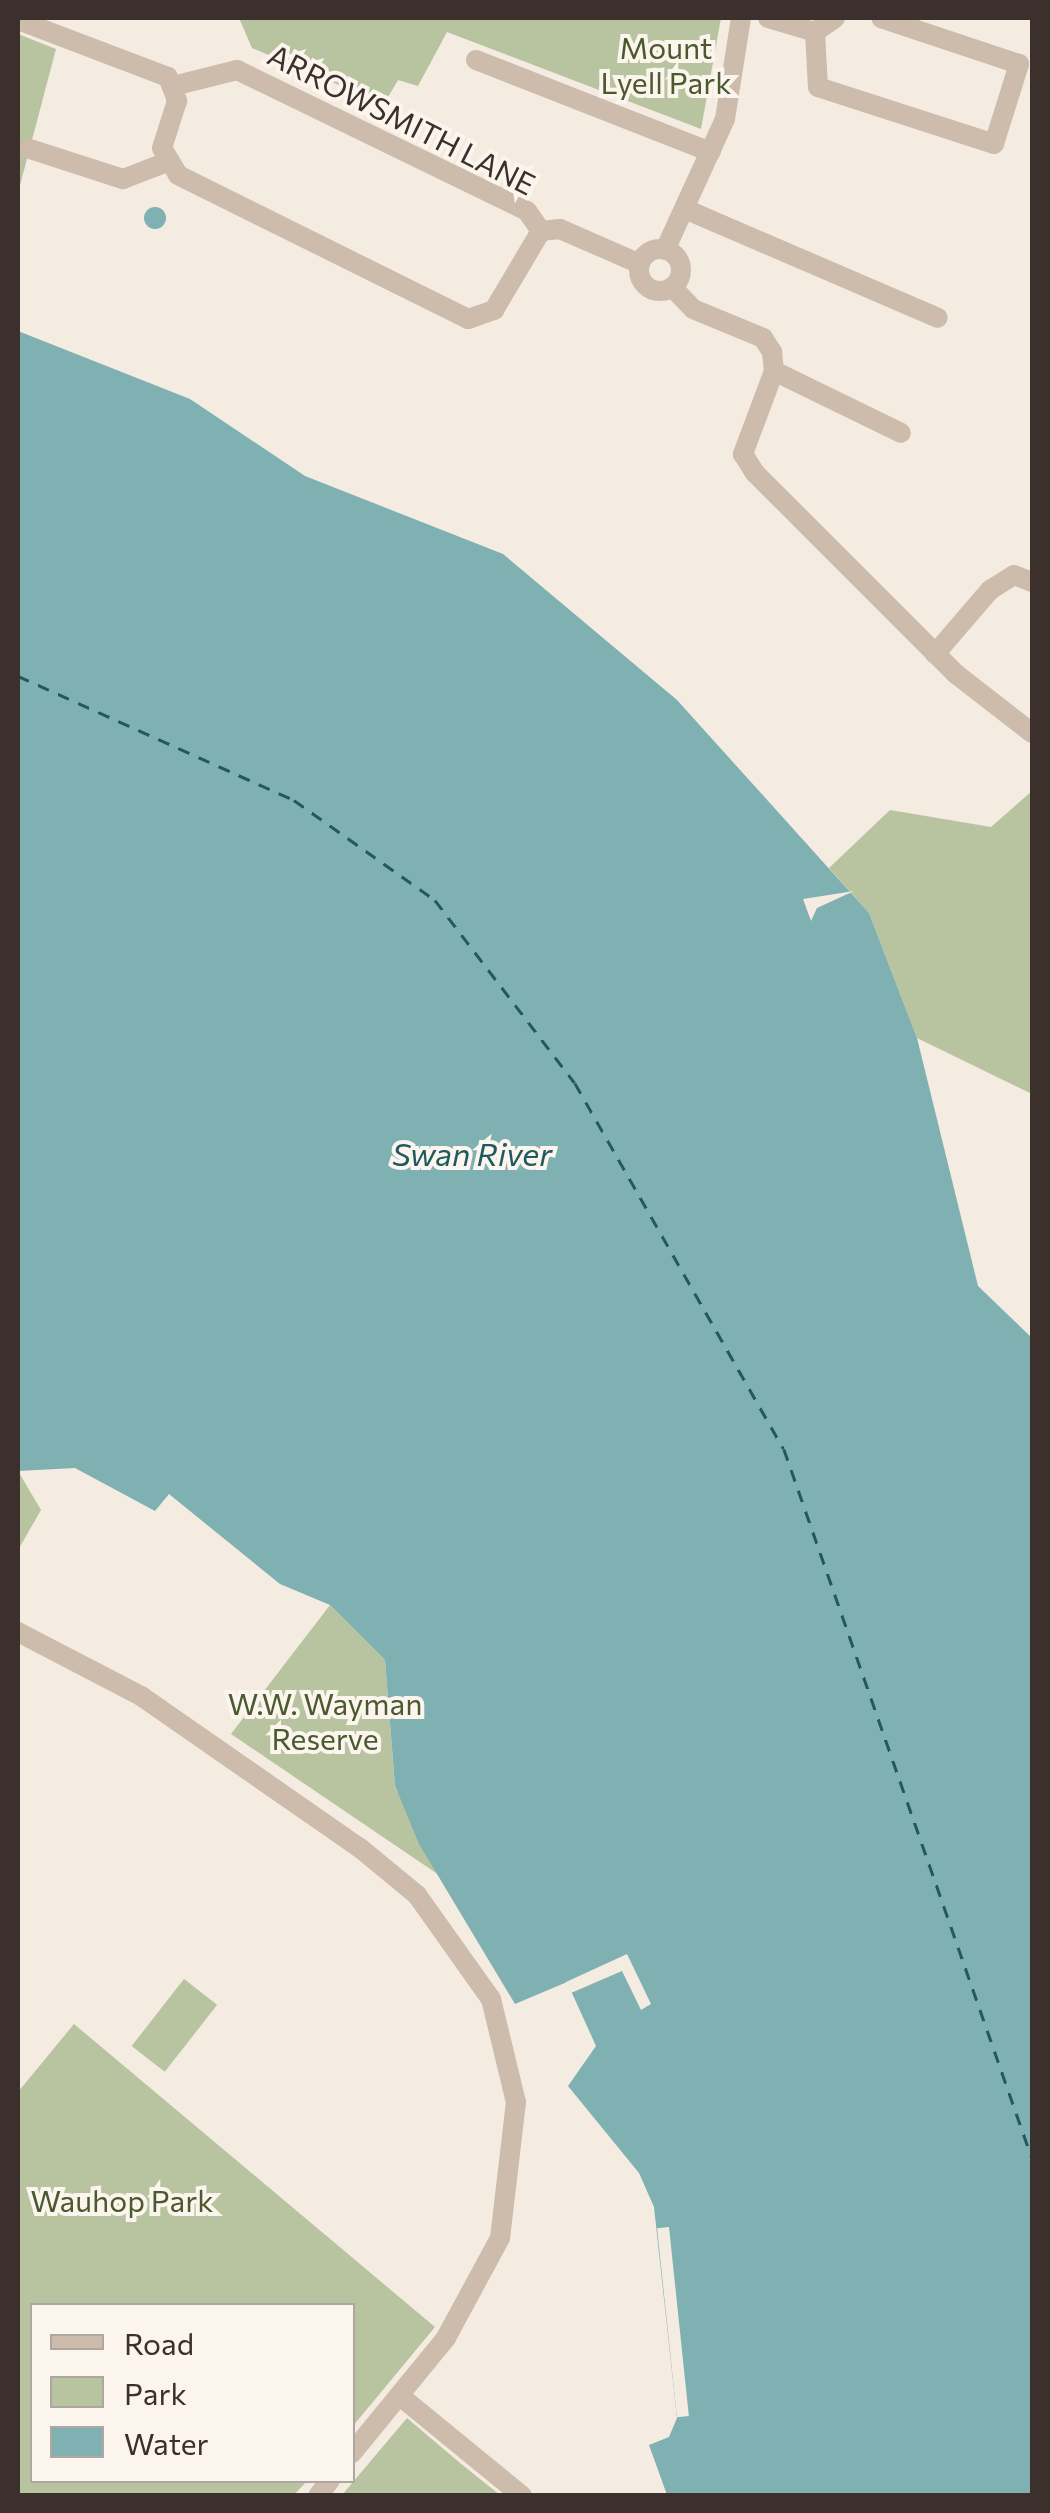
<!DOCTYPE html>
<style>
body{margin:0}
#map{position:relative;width:1050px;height:2513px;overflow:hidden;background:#f4ebe1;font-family:Commissioner,sans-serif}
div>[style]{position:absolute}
.green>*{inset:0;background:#b8c4a0;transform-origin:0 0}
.water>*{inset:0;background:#7fb0b2}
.round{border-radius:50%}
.pier>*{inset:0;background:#f4ebe1;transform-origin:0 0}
.ferry>*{height:2.5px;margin-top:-1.25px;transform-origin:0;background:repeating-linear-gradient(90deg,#1f5a5e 0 12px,transparent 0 22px)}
.minor>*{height:20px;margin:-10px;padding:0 10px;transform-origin:10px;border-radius:10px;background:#cdbbac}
.minor>.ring{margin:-10px;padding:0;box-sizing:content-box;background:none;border:20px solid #cdbbac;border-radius:50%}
span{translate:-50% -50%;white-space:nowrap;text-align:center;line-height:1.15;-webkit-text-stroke:8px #fbf5ee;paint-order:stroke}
.park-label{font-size:30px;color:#4a5a2e}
.street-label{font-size:30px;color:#3b302b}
.water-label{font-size:32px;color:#1f5a5e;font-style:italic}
.frame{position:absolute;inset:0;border:20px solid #3b302b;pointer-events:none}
.legend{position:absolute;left:30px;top:2303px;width:325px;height:180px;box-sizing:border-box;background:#fbf5ee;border:2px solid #aea6a0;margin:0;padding:12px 18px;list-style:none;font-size:30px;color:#3b302b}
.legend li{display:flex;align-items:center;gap:20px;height:50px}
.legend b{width:50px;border:2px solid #aea6a0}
</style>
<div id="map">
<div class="green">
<div style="clip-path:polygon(239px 18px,721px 18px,701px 129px,447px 32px,418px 86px,398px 80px,384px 104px,252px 48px)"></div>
<div style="clip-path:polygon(18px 34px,56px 49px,18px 193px)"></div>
<div style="clip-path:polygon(1032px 791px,1032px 1094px,917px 1038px,869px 913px,829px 868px,890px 810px,991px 827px)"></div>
<div style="clip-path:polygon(18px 1471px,41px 1510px,18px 1550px)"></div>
<div style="clip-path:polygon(330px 1605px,385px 1660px,395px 1787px,439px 1875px,231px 1734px)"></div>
<div style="left:184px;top:1979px;width:42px;height:85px;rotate:38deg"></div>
<div style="clip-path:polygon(74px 2024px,435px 2327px,353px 2426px,352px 2306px,32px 2306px,32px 2480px,307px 2481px,294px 2495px,18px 2495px,18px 2092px)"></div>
<div style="clip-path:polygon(407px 2418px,460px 2463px,500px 2495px,342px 2495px)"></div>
</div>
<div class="water">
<div class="round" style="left:144px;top:207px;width:22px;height:22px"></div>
<div style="clip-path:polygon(18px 331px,190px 399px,305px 476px,503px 554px,677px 700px,869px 913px,917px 1038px,978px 1286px,1032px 1338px,1032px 2495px,667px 2495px,649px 2445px,669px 2437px,677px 2418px,654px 2207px,639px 2173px,568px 2086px,596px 2046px,567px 1982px,515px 2004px,419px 1844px,395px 1786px,385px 1660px,330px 1605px,280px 1584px,169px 1494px,155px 1511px,75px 1468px,18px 1471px)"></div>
</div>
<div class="pier">
<div style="clip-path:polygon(854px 891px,817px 908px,811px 921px,803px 899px)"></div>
<div style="clip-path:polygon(627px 1954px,651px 2004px,641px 2010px,622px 1971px,571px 1993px,566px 1982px)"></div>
<div style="left:669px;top:2227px;width:190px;height:12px;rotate:84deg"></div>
</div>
<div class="ferry">
<div style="left:18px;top:676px;width:303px;rotate:24.2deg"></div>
<div style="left:294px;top:800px;width:173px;rotate:35.3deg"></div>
<div style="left:435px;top:900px;width:230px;rotate:52.6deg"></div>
<div style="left:575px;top:1083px;width:421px;rotate:60.3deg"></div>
<div style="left:784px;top:1449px;width:751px;rotate:70.72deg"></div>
</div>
<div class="minor">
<div style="left:768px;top:18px;width:49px;rotate:16.6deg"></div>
<div style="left:835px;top:18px;width:24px;rotate:145deg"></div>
<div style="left:815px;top:32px;width:55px;rotate:86.9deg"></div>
<div style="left:818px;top:87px;width:185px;rotate:17.9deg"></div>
<div style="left:994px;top:144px;width:84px;rotate:-72.6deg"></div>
<div style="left:1019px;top:64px;width:145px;rotate:-161.6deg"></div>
<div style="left:18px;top:20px;width:160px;rotate:20.8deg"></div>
<div style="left:168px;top:77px;width:26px;rotate:69deg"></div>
<div style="left:177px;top:101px;width:49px;rotate:107.7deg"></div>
<div style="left:162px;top:148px;width:31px;rotate:59deg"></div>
<div style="left:178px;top:175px;width:324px;rotate:26.4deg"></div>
<div style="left:468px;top:319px;width:28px;rotate:-19deg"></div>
<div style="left:494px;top:310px;width:92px;rotate:-59.3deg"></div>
<div style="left:541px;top:231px;width:19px;rotate:-6deg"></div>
<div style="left:560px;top:229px;width:87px;rotate:23.6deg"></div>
<div style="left:476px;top:60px;width:252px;rotate:21.4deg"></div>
<div style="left:173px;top:86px;width:66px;rotate:-14deg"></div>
<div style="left:237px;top:70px;width:322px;rotate:25.9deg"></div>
<div style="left:527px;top:211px;width:24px;rotate:55deg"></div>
<div style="left:30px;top:149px;width:98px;rotate:17.9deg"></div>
<div style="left:123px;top:179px;width:47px;rotate:-21.1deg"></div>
<div style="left:685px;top:209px;width:275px;rotate:23.3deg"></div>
<div class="ring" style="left:639px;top:249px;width:22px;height:22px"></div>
<div style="left:665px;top:250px;width:144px;rotate:-65.4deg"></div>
<div style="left:725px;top:119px;width:102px;rotate:-81deg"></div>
<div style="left:672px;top:287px;width:30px;rotate:46deg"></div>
<div style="left:693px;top:309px;width:76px;rotate:22.5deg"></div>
<div style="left:763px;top:338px;width:17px;rotate:57deg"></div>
<div style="left:772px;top:352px;width:19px;rotate:84deg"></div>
<div style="left:774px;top:371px;width:89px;rotate:110.5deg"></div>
<div style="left:743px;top:454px;width:22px;rotate:58deg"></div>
<div style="left:755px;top:473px;width:284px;rotate:45deg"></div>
<div style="left:956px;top:674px;width:96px;rotate:37.8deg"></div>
<div style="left:774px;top:371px;width:141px;rotate:26deg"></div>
<div style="left:935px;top:654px;width:84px;rotate:-49.3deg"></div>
<div style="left:990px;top:590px;width:28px;rotate:-32deg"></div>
<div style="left:1014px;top:575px;width:19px;rotate:21deg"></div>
<div style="left:18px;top:1632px;width:139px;rotate:27.5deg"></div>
<div style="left:141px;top:1696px;width:267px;rotate:34.8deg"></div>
<div style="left:360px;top:1848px;width:74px;rotate:39.5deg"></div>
<div style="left:417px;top:1895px;width:128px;rotate:54.6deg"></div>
<div style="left:491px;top:1999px;width:106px;rotate:76.4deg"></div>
<div style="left:516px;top:2102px;width:137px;rotate:96.7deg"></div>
<div style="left:500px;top:2238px;width:114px;rotate:118.4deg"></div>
<div style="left:446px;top:2338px;width:149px;rotate:129.3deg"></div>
<div style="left:400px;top:2396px;width:158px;rotate:39.3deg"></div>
<div style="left:318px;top:2496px;width:20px;rotate:-53deg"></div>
</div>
<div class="park-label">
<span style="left:666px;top:64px">Mount<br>Lyell Park</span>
<span style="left:325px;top:1720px">W.W. Wayman<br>Reserve</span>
<span style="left:122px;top:2200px">Wauhop Park</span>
</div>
<div class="street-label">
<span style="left:402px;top:119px;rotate:27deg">ARROWSMITH LANE</span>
</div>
<div class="water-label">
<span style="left:472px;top:1153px">Swan River</span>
</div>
<div class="frame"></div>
<ul class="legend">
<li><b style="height:12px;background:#cdbbac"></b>Road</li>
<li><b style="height:28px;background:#b8c4a0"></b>Park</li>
<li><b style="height:28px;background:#7fb0b2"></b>Water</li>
</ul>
</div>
